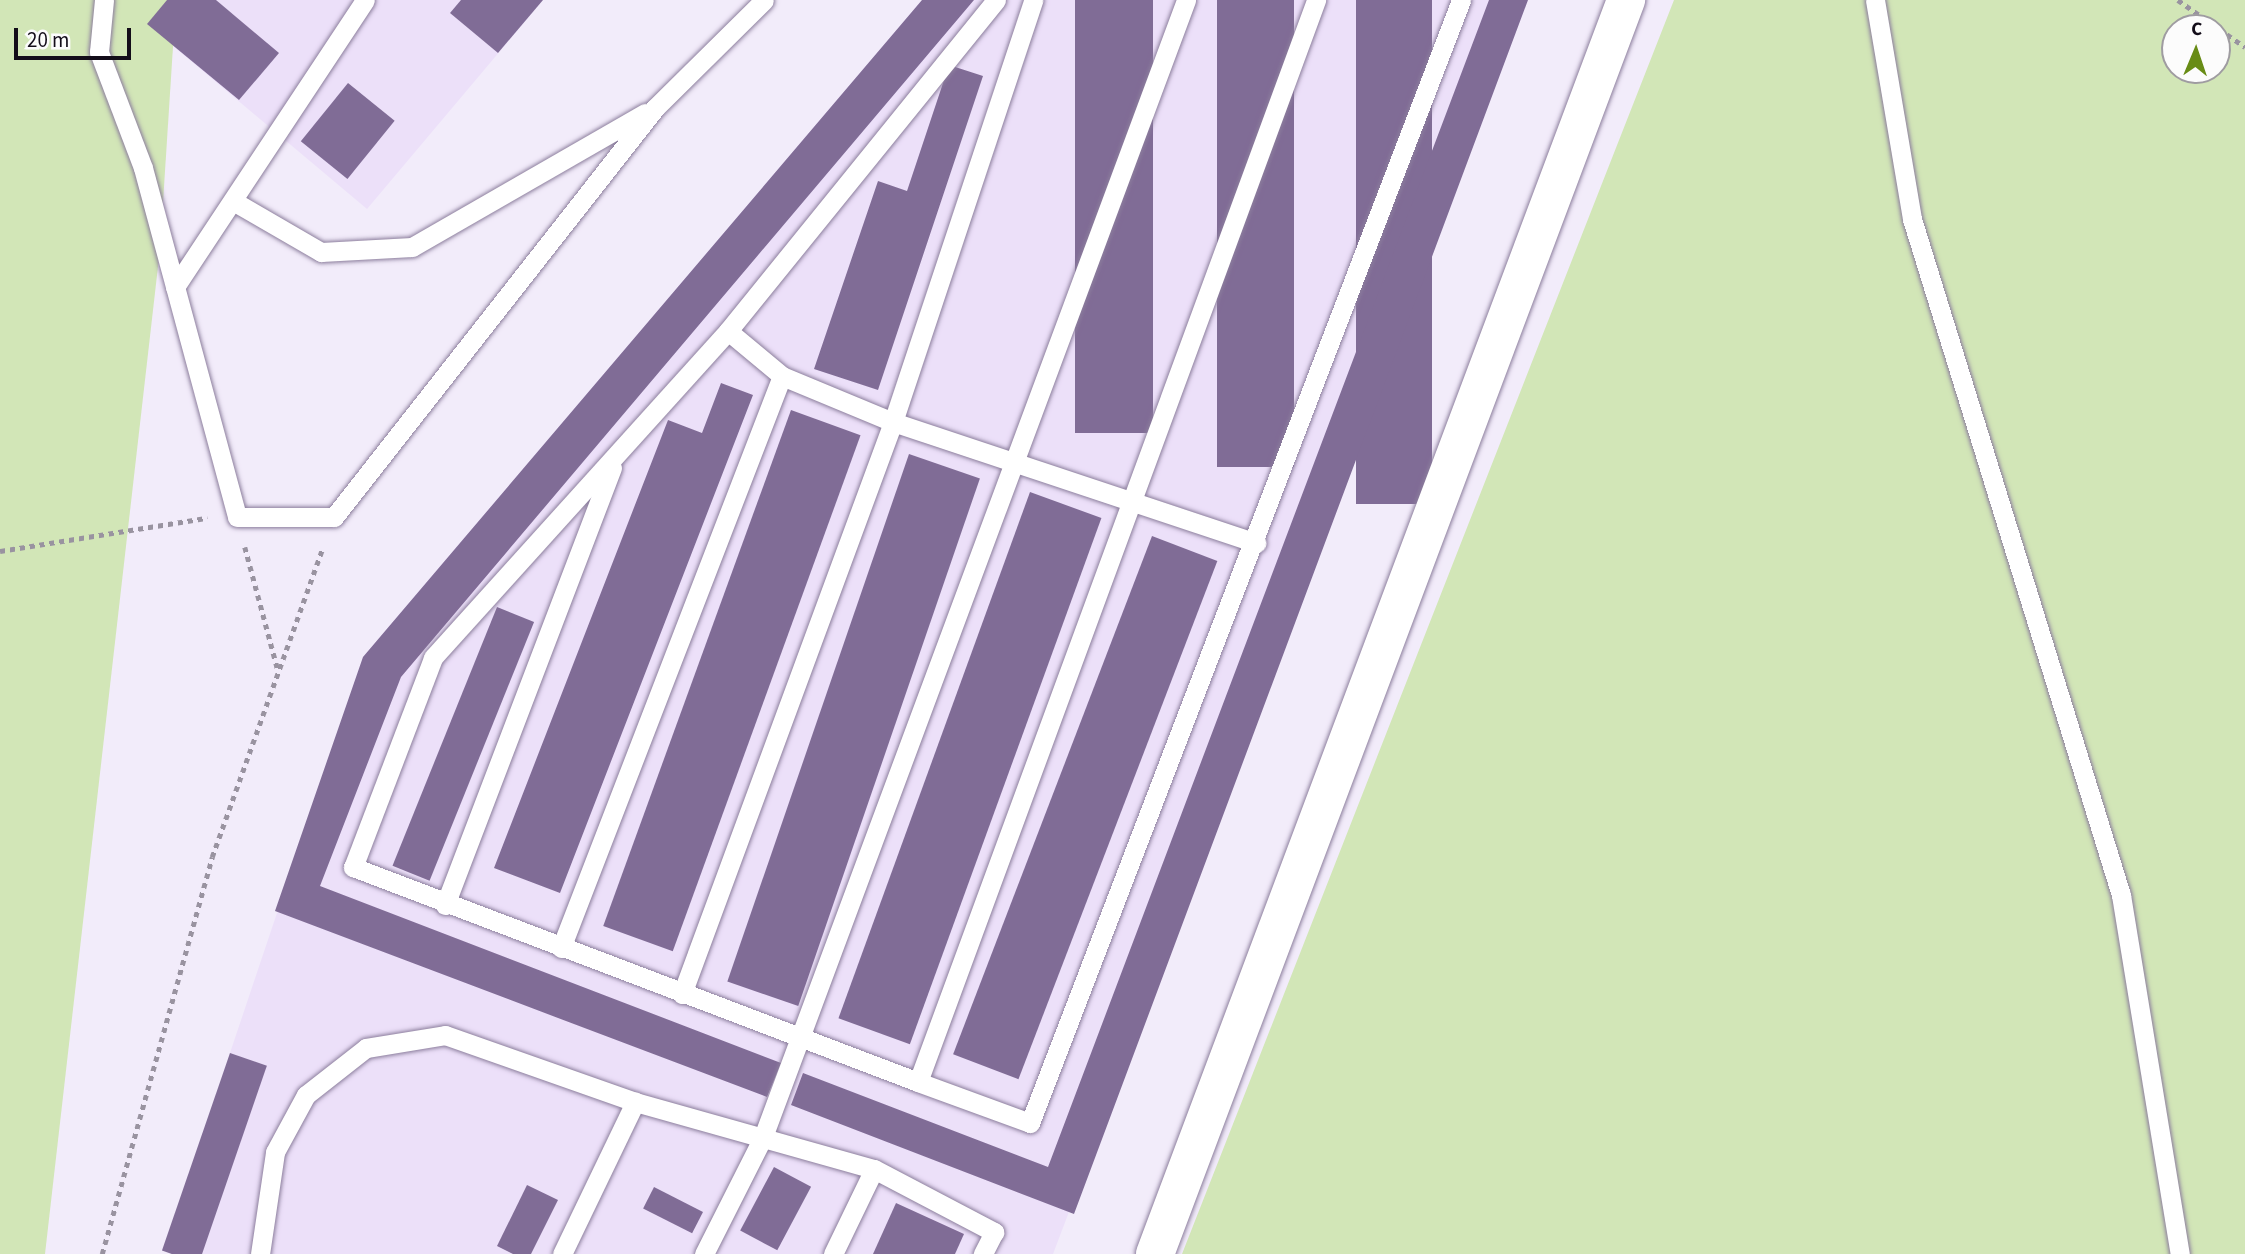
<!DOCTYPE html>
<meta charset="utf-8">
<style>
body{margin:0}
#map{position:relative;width:2245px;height:1254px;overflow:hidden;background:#f2ecfa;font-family:"Source Sans 3",sans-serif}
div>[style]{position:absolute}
.built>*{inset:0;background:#ece0f9}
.green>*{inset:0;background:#d2e6b7}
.building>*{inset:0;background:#806c96;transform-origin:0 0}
.path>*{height:4.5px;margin-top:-2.25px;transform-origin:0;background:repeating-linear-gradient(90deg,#9993a0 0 5px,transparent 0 10px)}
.roads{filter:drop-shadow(0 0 2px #8c7e9d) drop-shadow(0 0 2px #8c7e9d)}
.service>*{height:19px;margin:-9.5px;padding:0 9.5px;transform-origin:9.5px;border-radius:9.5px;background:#fff}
.minor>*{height:38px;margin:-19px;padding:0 19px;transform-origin:19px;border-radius:19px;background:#fff}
span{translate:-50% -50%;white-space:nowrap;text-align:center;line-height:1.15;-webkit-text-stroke:5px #fcfcfc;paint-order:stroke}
.north{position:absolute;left:2161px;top:14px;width:70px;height:70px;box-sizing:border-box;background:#fcfcfc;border:2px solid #9f9ca1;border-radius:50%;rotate:2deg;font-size:19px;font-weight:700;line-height:28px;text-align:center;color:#130d19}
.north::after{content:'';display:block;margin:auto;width:24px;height:32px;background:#688c16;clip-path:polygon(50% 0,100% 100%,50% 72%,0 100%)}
.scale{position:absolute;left:14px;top:28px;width:117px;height:32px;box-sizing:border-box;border:4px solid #130d19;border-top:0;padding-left:9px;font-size:21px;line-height:24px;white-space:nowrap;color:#130d19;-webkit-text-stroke:5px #fcfcfc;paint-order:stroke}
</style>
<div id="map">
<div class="built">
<div style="clip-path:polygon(167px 0,543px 0,367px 209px,147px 24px)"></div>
<div style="clip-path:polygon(922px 0,1528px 0,1053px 1254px,173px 1254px,230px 1053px,363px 657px)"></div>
</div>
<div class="green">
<div style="clip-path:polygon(0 0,176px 0,160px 249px,45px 1254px,0 1254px)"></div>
<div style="clip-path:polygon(evenodd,1674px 0,2245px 0,2245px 1254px,1182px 1254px,1674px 0,2175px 28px,2217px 28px,2217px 70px,2175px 70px,2175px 28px)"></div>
</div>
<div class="building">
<div style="clip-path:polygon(167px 0,216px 0,279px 53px,239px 100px,147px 24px)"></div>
<div style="clip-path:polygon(461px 0,543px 0,498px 53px,450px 13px)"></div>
<div style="clip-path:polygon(922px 0,974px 0,401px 677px,320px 886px,781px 1063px,767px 1097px,275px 911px,363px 657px)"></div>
<div style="left:1075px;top:0;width:78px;height:433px"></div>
<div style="left:1217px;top:0;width:77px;height:467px"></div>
<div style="left:1356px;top:0;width:76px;height:504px"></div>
<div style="clip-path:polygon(1489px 0,1528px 0,1074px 1214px,791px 1105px,803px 1073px,1048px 1167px)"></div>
<div style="clip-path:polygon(949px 65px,983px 76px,878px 390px,814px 369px,878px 181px,907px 191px)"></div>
<div style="left:348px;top:83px;width:60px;height:75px;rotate:39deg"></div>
<div style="clip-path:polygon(721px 383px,753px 395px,560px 893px,494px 868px,668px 420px,702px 433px)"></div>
<div style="left:791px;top:410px;width:74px;height:549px;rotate:20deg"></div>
<div style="left:909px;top:454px;width:75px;height:558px;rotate:19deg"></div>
<div style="left:1030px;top:492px;width:76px;height:560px;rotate:20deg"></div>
<div style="left:1152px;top:536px;width:70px;height:555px;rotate:21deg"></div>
<div style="left:497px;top:607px;width:40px;height:279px;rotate:22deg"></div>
<div style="left:230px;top:1053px;width:39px;height:209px;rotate:19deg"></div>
<div style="left:774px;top:1167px;width:42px;height:72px;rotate:28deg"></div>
<div style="clip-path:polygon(527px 1185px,558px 1200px,531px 1254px,513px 1254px,497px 1246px)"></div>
<div style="left:654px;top:1187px;width:55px;height:24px;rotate:27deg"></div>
<div style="clip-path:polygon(896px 1203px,964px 1234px,955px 1254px,873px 1254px)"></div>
</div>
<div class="path">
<div style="left:2178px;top:0;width:82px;rotate:35deg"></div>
<div style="left:245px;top:547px;width:127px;rotate:75deg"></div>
<div style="left:0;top:551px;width:210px;rotate:-9.1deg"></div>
<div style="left:102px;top:1254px;width:412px;rotate:-74.5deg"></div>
<div style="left:212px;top:857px;width:329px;rotate:-70.3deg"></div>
</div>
<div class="roads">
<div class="service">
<div style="left:104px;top:0;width:52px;rotate:95.5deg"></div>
<div style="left:99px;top:52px;width:124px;rotate:69.2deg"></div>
<div style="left:143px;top:168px;width:361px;rotate:74.9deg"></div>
<div style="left:237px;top:517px;width:97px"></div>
<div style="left:334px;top:517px;width:520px;rotate:-51.87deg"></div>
<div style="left:655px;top:108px;width:153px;rotate:-44.7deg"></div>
<div style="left:996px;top:0;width:426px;rotate:129deg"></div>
<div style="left:728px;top:331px;width:440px;rotate:132.1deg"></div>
<div style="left:433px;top:658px;width:224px;rotate:110.9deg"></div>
<div style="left:353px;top:867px;width:605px;rotate:20.83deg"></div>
<div style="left:918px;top:1082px;width:1153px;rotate:-69.8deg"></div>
<div style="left:1875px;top:0;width:222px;rotate:80.4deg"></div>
<div style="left:1912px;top:219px;width:708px;rotate:72.82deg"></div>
<div style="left:2121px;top:895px;width:364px;rotate:80.7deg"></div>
<div style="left:233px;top:201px;width:102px;rotate:30.1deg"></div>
<div style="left:321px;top:252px;width:91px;rotate:-3.1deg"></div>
<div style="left:412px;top:247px;width:269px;rotate:-29.9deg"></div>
<div style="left:175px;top:287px;width:344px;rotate:-56.5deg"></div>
<div style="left:728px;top:331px;width:70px;rotate:39.8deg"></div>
<div style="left:782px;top:376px;width:120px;rotate:22.5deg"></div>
<div style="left:893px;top:422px;width:383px;rotate:18.4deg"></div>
<div style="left:445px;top:905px;width:468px;rotate:-69.1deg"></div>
<div style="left:561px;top:948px;width:613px;rotate:-68.88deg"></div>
<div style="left:682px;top:994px;width:610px;rotate:-69.75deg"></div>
<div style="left:893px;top:422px;width:445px;rotate:-71.6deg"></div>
<div style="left:918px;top:1082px;width:119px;rotate:20.1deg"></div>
<div style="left:1030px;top:1123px;width:1203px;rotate:-69deg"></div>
<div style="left:260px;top:1254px;width:103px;rotate:-81.6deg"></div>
<div style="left:275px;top:1152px;width:65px;rotate:-61.5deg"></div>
<div style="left:306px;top:1095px;width:76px;rotate:-38.1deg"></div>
<div style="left:366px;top:1048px;width:80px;rotate:-9.3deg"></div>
<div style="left:445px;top:1035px;width:201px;rotate:19.4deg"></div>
<div style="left:635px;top:1102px;width:248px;rotate:15.7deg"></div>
<div style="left:874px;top:1169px;width:136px;rotate:27.7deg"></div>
<div style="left:994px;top:1232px;width:25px;rotate:117deg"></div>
<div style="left:562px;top:1254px;width:169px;rotate:-64.3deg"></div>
<div style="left:704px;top:1254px;width:131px;rotate:-63.2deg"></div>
<div style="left:763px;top:1137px;width:1213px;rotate:-69.59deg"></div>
<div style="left:833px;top:1254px;width:94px;rotate:-64.2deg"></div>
</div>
<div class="minor">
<div style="left:1155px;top:1254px;width:1340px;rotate:-69.41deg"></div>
</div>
</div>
<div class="north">С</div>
<div class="scale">20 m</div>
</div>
